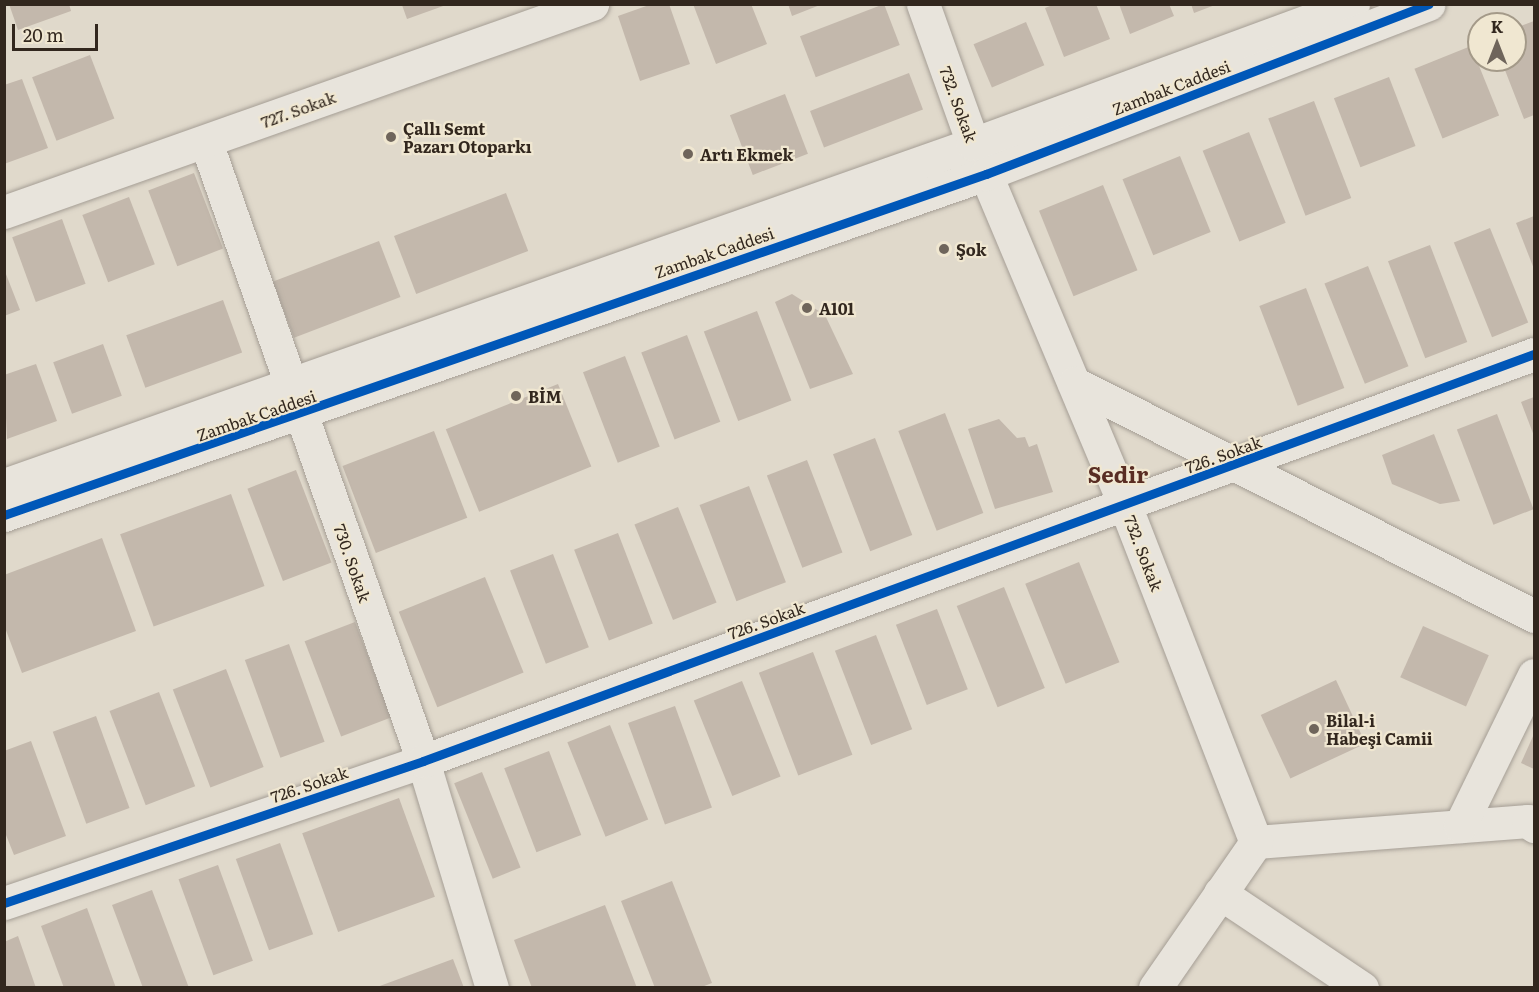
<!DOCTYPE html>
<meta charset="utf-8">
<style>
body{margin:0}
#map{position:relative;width:1539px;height:992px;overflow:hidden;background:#e0d9cb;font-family:Literata,serif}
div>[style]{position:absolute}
.building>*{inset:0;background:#c3b8ac;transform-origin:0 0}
.roads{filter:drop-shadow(0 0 2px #a59e95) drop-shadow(0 0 2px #a59e95)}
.minor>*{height:33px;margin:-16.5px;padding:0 16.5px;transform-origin:16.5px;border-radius:16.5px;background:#e8e4dc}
.cycleway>*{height:9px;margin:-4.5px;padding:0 4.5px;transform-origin:4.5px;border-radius:4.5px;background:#0057b8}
.dots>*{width:16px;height:16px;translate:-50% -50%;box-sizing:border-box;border:3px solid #f0e7d1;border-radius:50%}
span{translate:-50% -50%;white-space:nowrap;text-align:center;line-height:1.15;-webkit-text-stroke:4.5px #f0e7d1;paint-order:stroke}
.street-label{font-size:16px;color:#32271e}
.poi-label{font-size:16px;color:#32271e;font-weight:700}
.left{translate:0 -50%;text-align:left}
.district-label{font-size:22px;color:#592d23;font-weight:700}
.frame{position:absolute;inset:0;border:6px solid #32271e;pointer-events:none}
.north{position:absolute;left:1467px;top:12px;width:60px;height:60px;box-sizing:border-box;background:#f0e7d1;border:2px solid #a49a89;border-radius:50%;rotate:0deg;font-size:16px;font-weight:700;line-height:24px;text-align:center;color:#32271e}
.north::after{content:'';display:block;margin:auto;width:21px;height:27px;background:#6f655b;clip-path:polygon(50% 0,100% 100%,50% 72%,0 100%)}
.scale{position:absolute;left:12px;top:24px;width:86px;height:27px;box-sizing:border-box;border:3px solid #32271e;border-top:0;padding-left:8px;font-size:18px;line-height:21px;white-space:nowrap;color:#32271e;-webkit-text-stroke:4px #f0e7d1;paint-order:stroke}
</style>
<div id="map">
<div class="building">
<div style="clip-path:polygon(9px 4px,69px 4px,71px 11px,18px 30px)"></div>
<div style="clip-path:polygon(652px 4px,669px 4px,690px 64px,640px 81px,618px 16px)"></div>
<div style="clip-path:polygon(693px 4px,751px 4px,767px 44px,716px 64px)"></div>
<div style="clip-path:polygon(788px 4px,820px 4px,820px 5px,792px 16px)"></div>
<div style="left:884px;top:4px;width:44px;height:90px;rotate:69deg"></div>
<div style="clip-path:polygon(1055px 4px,1096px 4px,1110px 39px,1064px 57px,1045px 8px)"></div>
<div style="clip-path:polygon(1119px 4px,1169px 4px,1174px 16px,1130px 34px)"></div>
<div style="clip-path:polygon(1191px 4px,1215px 4px,1215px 5px,1194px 13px)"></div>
<div style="clip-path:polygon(402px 5px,446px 5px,407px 19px)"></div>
<div style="clip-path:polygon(1534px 21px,1534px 115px,1524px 119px,1501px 60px,1515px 60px,1515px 28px)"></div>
<div style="left:1026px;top:22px;width:47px;height:57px;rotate:67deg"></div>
<div style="left:1471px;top:46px;width:75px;height:61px;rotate:68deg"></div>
<div style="left:90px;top:55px;width:68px;height:62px;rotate:69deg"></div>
<div style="left:909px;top:73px;width:39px;height:106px;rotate:69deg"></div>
<div style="left:1389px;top:77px;width:74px;height:59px;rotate:69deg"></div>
<div style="clip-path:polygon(22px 79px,48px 148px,4px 164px,4px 85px)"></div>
<div style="left:785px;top:94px;width:64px;height:59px;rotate:69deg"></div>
<div style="left:1314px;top:101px;width:104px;height:49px;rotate:69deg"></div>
<div style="left:1249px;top:132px;width:98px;height:50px;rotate:68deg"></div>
<div style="left:1180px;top:156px;width:82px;height:62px;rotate:68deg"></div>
<div style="left:194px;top:173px;width:81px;height:49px;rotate:69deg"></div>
<div style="left:1103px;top:185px;width:92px;height:69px;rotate:68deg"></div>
<div style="left:506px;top:193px;width:62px;height:120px;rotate:69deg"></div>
<div style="left:129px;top:197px;width:72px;height:50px;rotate:69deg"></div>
<div style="clip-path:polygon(1534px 216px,1534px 269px,1516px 223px)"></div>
<div style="left:62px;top:219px;width:69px;height:53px;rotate:70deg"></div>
<div style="left:1490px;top:228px;width:102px;height:39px;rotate:68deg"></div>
<div style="left:379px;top:241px;width:60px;height:114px;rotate:69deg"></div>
<div style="left:1430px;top:245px;width:104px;height:45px;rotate:69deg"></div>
<div style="left:1368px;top:266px;width:108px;height:47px;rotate:68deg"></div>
<div style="clip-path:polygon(4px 269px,20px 310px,4px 316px)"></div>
<div style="left:1306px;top:288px;width:107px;height:50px;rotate:69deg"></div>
<div style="clip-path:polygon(792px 294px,825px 315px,853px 374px,810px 389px,775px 302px)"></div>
<div style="left:223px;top:300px;width:56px;height:103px;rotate:70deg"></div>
<div style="left:757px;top:311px;width:96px;height:57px;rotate:69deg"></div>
<div style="left:687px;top:335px;width:93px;height:49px;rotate:69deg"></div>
<div style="left:103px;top:344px;width:55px;height:53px;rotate:70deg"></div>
<div style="left:625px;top:356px;width:97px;height:45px;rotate:69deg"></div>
<div style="clip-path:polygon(36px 364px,57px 421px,7px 439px,4px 375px)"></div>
<div style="left:558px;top:384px;width:89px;height:121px;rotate:68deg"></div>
<div style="clip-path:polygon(1534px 397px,1534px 436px,1521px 402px)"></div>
<div style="left:945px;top:413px;width:107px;height:50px;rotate:69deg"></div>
<div style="left:1497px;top:414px;width:102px;height:43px;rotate:69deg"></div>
<div style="clip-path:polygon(999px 419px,1017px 438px,1025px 437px,1029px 447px,1037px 444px,1053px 492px,995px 509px,968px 429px)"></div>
<div style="left:434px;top:431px;width:93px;height:98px;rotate:69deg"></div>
<div style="clip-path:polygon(1434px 434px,1460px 501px,1440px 504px,1392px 484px,1382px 455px)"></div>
<div style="left:875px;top:438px;width:104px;height:45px;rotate:69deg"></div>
<div style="left:807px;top:460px;width:99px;height:43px;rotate:69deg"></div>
<div style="left:296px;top:470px;width:99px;height:52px;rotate:69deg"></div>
<div style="left:749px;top:486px;width:103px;height:53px;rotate:69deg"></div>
<div style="left:231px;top:494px;width:98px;height:118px;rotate:70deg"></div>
<div style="left:678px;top:507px;width:103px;height:47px;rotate:68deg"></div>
<div style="left:618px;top:533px;width:97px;height:47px;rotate:69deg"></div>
<div style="clip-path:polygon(102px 538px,136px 631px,22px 673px,4px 625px,4px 575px)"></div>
<div style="left:553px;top:554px;width:100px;height:46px;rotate:69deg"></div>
<div style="left:1079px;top:562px;width:108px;height:58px;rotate:68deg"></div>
<div style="left:485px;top:577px;width:103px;height:93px;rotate:68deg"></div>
<div style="left:1004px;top:587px;width:109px;height:51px;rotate:68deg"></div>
<div style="left:937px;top:609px;width:86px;height:44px;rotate:69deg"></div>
<div style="left:355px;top:622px;width:102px;height:54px;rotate:69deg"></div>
<div style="left:1423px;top:626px;width:72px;height:56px;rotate:24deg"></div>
<div style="left:876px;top:635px;width:101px;height:44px;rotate:69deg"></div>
<div style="left:289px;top:644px;width:104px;height:47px;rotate:70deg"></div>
<div style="left:813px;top:652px;width:110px;height:58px;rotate:69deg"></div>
<div style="left:226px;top:669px;width:105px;height:57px;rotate:69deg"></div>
<div style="left:1336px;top:680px;width:70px;height:83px;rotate:65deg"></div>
<div style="left:742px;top:681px;width:103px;height:52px;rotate:68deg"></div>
<div style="left:159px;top:692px;width:101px;height:53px;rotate:69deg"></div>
<div style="left:675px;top:706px;width:108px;height:50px;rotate:70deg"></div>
<div style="left:96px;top:716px;width:98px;height:46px;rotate:70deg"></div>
<div style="left:610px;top:725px;width:102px;height:46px;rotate:68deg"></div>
<div style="clip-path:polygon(1534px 734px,1534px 769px,1521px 763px)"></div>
<div style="clip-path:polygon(31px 741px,66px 836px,14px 855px,4px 830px,4px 751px)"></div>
<div style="left:549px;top:751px;width:90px;height:48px;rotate:69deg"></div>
<div style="left:482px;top:772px;width:103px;height:30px;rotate:68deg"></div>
<div style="left:399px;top:798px;width:105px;height:103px;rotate:70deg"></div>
<div style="left:280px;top:843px;width:97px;height:47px;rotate:70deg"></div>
<div style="left:218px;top:865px;width:102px;height:42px;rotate:70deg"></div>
<div style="clip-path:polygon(672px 881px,712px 983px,699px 988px,655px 988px,621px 901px)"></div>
<div style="clip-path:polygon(152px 890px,189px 988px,143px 988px,112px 905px)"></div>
<div style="clip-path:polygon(605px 905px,637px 988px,532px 988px,514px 940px)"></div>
<div style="clip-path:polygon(87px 908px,116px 988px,64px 988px,41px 926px)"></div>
<div style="clip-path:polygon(18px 936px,36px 988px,4px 988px,4px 942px)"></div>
<div style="clip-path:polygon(453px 959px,464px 988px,377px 988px,377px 987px)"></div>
</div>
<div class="roads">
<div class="minor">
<div style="left:923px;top:4px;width:149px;rotate:70.3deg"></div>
<div style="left:973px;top:144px;width:392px;rotate:67.2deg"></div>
<div style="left:1125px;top:505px;width:362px;rotate:68.8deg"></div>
<div style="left:1256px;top:842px;width:273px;rotate:-4.4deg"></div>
<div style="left:1528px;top:821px;width:8px;rotate:40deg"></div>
<div style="left:206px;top:142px;width:656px;rotate:70.68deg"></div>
<div style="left:423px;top:761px;width:237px;rotate:73.1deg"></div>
<div style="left:4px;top:212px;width:624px;rotate:-19.48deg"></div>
<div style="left:1074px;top:383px;width:516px;rotate:26.86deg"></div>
<div style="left:4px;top:485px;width:1027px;rotate:-19.39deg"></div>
<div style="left:973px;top:144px;width:405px;rotate:-20.2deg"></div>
<div style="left:4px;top:515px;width:1040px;rotate:-19.15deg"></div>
<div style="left:986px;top:174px;width:474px;rotate:-21deg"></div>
<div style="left:1460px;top:826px;width:168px;rotate:-63.9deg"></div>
<div style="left:1220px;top:893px;width:171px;rotate:33.8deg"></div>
<div style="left:4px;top:903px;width:442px;rotate:-18.7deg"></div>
<div style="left:423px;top:761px;width:1183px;rotate:-20.12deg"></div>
<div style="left:1155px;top:988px;width:178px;rotate:-55.3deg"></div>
</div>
</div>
<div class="cycleway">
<div style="left:4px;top:515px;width:1040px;rotate:-19.15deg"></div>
<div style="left:986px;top:174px;width:474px;rotate:-21deg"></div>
<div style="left:4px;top:903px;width:442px;rotate:-18.7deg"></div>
<div style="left:423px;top:761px;width:1183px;rotate:-20.12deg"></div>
</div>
<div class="dots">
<div style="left:391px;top:137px;background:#6f655b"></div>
<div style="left:688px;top:154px;background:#6f655b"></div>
<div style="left:944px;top:249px;background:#6f655b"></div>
<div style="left:807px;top:308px;background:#6f655b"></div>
<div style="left:516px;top:396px;background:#6f655b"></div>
<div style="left:1314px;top:729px;background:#6f655b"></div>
</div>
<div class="street-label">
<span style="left:1171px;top:87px;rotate:-21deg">Zambak Caddesi</span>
<span style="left:959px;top:104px;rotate:70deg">732. Sokak</span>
<span style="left:298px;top:109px;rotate:-20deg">727. Sokak</span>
<span style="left:714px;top:252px;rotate:-19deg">Zambak Caddesi</span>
<span style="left:256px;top:415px;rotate:-19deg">Zambak Caddesi</span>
<span style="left:1223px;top:454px;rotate:-20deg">726. Sokak</span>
<span style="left:1144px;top:553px;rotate:69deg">732. Sokak</span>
<span style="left:353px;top:563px;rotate:71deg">730. Sokak</span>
<span style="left:766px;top:620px;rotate:-20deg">726. Sokak</span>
<span style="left:309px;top:784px;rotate:-19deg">726. Sokak</span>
</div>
<div class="poi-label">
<span class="left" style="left:403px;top:137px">Çallı Semt<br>Pazarı Otoparkı</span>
<span class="left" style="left:700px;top:154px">Artı Ekmek</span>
<span class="left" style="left:956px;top:249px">Şok</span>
<span class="left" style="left:819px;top:308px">A101</span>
<span class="left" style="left:528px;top:396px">BİM</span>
<span class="left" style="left:1326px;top:729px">Bilal-i<br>Habeşi Camii</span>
</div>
<div class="district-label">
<span style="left:1118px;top:474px">Sedir</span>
</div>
<div class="frame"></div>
<div class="north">K</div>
<div class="scale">20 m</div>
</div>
